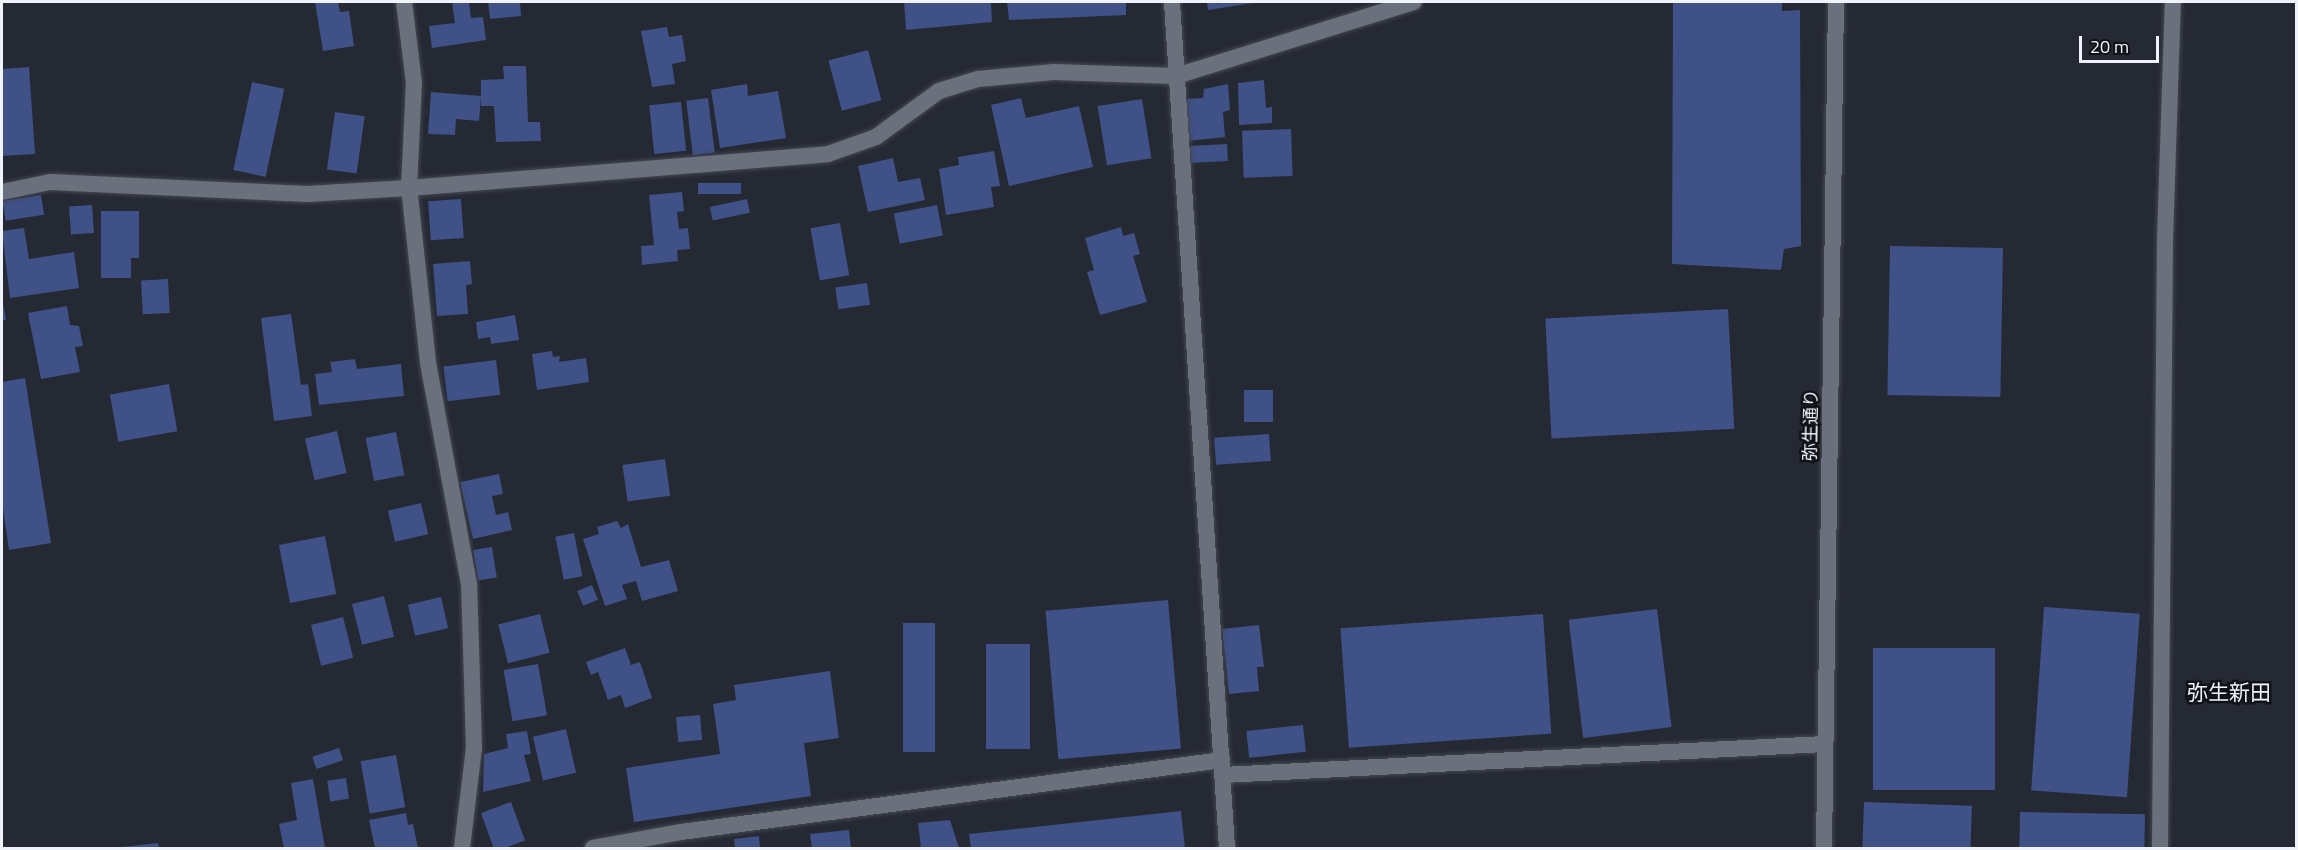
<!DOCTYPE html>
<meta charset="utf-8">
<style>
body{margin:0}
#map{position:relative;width:2298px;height:850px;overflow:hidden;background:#252933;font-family:"Titillium Web","Noto Sans JP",sans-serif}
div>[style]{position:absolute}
.building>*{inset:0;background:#3f5186;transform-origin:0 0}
.roads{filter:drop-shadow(0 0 2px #444751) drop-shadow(0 0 2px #444751)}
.minor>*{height:16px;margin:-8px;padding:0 8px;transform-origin:8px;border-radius:8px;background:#6b707d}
.tertiary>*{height:16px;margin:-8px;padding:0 8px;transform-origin:8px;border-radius:8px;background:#6b707d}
span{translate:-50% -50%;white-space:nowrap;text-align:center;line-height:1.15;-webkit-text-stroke:5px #101116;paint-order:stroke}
.street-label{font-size:18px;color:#f0f3fa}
.quarter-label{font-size:21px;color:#f0f3fa}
.frame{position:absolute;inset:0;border:3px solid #f0f3fa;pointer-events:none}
.scale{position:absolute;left:2079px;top:36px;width:80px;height:27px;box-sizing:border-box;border:3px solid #f0f3fa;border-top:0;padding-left:8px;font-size:18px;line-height:21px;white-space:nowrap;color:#f0f3fa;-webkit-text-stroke:4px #101116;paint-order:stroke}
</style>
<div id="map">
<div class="building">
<div style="clip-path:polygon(315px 2px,338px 2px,340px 12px,349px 11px,354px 46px,323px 51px)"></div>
<div style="clip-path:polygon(452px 2px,469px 2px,471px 18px,483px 17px,486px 40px,432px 48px,429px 26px,455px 23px)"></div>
<div style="clip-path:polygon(488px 2px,520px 2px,521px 16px,490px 19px)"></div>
<div style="clip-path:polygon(904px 2px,991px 2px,992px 22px,906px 30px)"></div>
<div style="clip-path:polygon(1007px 2px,1126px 2px,1126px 15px,1009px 20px)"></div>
<div style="clip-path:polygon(1207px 2px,1253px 2px,1253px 3px,1208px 10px)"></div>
<div style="clip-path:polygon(1673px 2px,1782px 2px,1782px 11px,1800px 10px,1801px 246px,1784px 249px,1781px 270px,1672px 264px)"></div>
<div style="clip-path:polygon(667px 27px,669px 37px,682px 35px,686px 61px,672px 64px,675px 84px,652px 87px,641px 31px)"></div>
<div style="left:868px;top:50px;width:52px;height:41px;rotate:75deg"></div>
<div style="clip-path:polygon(503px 66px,526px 66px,528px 122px,540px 122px,541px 141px,496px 142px,494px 106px,481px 106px,481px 80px,504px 79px)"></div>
<div style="clip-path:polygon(29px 67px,35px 154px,2px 156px,2px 69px)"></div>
<div style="clip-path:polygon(1264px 80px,1266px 108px,1272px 107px,1272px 123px,1239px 125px,1238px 83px)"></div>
<div style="left:252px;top:82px;width:33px;height:90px;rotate:12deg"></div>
<div style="clip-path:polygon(747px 84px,748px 96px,778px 91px,786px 138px,720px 148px,711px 90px)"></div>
<div style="clip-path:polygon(1228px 84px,1230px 110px,1223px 112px,1225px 137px,1187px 141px,1186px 99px,1203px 98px,1204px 89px)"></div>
<div style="clip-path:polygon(431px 92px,481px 96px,479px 121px,456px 119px,455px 135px,428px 134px)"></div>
<div style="left:708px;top:98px;width:55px;height:22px;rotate:83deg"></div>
<div style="clip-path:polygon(1021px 98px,1026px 118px,1079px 106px,1093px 167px,1009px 186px,991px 105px)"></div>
<div style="left:1142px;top:99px;width:60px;height:45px;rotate:81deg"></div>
<div style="left:681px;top:102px;width:49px;height:32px;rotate:84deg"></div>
<div style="left:335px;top:112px;width:30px;height:58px;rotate:8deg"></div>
<div style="left:1291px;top:129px;width:47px;height:49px;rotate:88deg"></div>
<div style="left:1227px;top:144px;width:17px;height:39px;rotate:87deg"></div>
<div style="clip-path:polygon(994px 151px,1000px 186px,991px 187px,994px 207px,946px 215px,939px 169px,959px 165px,958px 157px)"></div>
<div style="clip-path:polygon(893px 158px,898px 182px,920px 178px,925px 200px,868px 212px,858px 166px)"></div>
<div style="left:741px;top:183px;width:11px;height:43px;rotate:90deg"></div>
<div style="clip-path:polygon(682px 192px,684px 211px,677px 212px,679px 229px,688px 228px,690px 249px,677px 250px,678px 261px,642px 265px,641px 246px,654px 245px,649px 195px)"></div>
<div style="left:41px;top:195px;width:20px;height:39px;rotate:81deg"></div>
<div style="left:461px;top:199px;width:39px;height:33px;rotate:86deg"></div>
<div style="left:747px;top:199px;width:14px;height:38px;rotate:78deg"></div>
<div style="left:92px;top:205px;width:28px;height:23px;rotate:86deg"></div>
<div style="left:937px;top:205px;width:31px;height:44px;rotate:79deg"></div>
<div style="clip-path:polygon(101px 211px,139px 211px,139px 258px,131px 258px,131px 278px,101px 278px)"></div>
<div style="left:840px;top:223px;width:53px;height:30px;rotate:80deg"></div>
<div style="clip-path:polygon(1121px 227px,1123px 236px,1134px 233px,1140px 254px,1133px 256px,1147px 302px,1100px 315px,1087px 272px,1094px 270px,1085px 238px)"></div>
<div style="clip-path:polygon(24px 228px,29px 259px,74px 252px,79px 288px,10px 298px,2px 231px)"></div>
<div style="left:1890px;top:246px;width:113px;height:149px;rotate:1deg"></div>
<div style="clip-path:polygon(470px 261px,472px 284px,466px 285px,468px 314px,437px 316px,433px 264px)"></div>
<div style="left:168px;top:279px;width:34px;height:27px;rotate:87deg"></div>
<div style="left:867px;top:283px;width:22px;height:32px;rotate:82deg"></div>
<div style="clip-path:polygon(2px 297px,6px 320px,2px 320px)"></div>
<div style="clip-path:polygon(67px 306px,70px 325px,79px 326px,83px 346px,75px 347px,80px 372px,41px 379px,28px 313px)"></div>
<div style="left:1728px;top:309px;width:120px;height:183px;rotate:87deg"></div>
<div style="clip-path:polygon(291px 314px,301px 385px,308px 384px,312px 416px,274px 421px,261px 318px)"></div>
<div style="clip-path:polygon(515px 315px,519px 340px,491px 344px,490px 337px,478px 339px,476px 322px)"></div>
<div style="clip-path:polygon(552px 351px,553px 357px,560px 356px,559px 362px,586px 358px,589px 382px,537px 390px,532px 354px)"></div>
<div style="clip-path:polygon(355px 359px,357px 369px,401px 364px,404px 396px,319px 405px,315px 374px,332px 372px,330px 362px)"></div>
<div style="left:496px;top:360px;width:35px;height:53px;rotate:83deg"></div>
<div style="clip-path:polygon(25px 378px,51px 543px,9px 550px,2px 502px,2px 382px)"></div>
<div style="left:169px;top:384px;width:48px;height:60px;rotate:80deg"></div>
<div style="left:1273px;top:390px;width:32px;height:29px;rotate:90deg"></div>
<div style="left:337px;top:431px;width:43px;height:33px;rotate:77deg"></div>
<div style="left:396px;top:432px;width:44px;height:31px;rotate:79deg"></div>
<div style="left:1269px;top:434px;width:27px;height:55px;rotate:86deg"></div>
<div style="left:665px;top:459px;width:37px;height:43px;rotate:82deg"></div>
<div style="clip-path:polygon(499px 474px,503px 494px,492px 496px,496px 515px,508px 512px,512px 530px,473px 539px,460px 482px)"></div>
<div style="left:421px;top:503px;width:32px;height:34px;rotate:77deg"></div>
<div style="clip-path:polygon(617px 521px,621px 528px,628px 524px,641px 567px,669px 560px,678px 591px,642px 601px,636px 581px,622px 585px,627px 599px,605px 606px,583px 539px,599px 534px,597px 527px)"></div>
<div style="left:574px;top:533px;width:44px;height:19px;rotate:79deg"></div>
<div style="left:325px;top:536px;width:59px;height:47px;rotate:79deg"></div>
<div style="left:492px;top:547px;width:31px;height:19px;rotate:81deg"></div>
<div style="left:592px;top:585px;width:16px;height:16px;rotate:68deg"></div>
<div style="left:384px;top:596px;width:42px;height:33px;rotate:76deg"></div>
<div style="left:441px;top:597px;width:32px;height:34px;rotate:77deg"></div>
<div style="left:1168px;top:600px;width:149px;height:123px;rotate:85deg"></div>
<div style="left:2044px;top:607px;width:96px;height:184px;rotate:4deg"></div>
<div style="left:1657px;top:609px;width:119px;height:89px;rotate:83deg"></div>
<div style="left:540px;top:614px;width:40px;height:43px;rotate:76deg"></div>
<div style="left:1543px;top:614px;width:120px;height:203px;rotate:86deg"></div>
<div style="left:343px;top:617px;width:42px;height:33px;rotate:76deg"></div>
<div style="left:903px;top:623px;width:32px;height:129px"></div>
<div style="clip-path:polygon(1259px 625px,1264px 667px,1257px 667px,1259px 691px,1229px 694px,1222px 629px)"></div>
<div style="left:986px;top:644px;width:44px;height:105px"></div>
<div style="clip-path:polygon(625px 648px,631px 665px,640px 662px,652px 698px,625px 708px,621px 695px,608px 700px,598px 672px,591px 675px,586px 662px)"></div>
<div style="left:1873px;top:648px;width:122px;height:142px"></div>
<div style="left:538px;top:664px;width:52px;height:35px;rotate:80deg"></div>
<div style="clip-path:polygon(830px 671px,839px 738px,804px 743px,811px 796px,634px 822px,626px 768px,720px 754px,713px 704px,736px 700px,734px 685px)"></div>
<div style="left:700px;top:715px;width:25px;height:24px;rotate:85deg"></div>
<div style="left:1303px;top:725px;width:27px;height:57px;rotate:84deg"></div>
<div style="left:566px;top:729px;width:45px;height:34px;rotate:77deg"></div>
<div style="clip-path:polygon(527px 731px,531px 754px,524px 755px,531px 781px,483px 792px,484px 754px,508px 748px,506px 734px)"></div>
<div style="left:339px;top:748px;width:13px;height:28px;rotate:72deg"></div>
<div style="left:396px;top:755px;width:53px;height:36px;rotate:80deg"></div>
<div style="left:346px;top:778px;width:21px;height:19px;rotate:82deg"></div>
<div style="clip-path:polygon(313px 779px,325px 848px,284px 848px,279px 824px,297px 820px,291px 783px)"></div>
<div style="left:511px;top:802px;width:41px;height:32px;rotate:70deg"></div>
<div style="left:1864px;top:802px;width:108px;height:46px;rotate:2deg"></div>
<div style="clip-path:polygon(1181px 811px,1185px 848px,971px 848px,969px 834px)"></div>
<div style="left:2020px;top:812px;width:125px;height:36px;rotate:1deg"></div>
<div style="clip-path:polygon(406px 813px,408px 825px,413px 824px,418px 848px,375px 848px,369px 820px)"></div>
<div style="clip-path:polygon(950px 820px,959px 848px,921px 848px,918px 823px)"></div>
<div style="clip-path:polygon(849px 830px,851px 848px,812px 848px,810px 834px)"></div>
<div style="clip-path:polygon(759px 836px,760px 848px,735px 848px,734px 839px)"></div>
<div style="clip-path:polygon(158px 843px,159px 848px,122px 848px,122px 847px)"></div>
</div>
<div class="roads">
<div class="minor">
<div style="left:2px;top:192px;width:49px;rotate:-11.8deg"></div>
<div style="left:50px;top:182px;width:257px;rotate:2.7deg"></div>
<div style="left:307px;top:194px;width:102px;rotate:-3.4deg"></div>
<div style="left:409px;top:188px;width:105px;rotate:-87.3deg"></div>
<div style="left:414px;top:83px;width:82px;rotate:-97deg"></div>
<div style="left:1223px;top:775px;width:603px;rotate:-2.95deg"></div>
<div style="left:462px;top:848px;width:101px;rotate:-83.2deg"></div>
<div style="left:474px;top:748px;width:164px;rotate:-91.7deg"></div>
<div style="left:469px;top:584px;width:226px;rotate:-100.5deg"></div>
<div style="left:428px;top:362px;width:175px;rotate:-96.2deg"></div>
<div style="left:409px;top:188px;width:420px;rotate:-4.6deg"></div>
<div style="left:828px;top:154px;width:51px;rotate:-19.5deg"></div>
<div style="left:876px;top:137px;width:78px;rotate:-36.1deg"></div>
<div style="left:939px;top:91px;width:41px;rotate:-17.1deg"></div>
<div style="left:978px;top:79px;width:76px;rotate:-5.3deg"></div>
<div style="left:1054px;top:72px;width:122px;rotate:1.9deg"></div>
<div style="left:1176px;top:76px;width:249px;rotate:-17.3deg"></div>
<div style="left:593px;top:848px;width:89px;rotate:-10.3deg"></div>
<div style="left:681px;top:832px;width:546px;rotate:-7.58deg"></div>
<div style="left:2160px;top:848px;width:609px;rotate:-89.53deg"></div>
<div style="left:2165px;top:239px;width:237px;rotate:-88.1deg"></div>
</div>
<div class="tertiary">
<div style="left:1172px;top:2px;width:848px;rotate:86.28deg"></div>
<div style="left:1824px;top:848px;width:846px;rotate:-89.19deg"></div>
</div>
</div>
<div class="street-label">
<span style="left:1811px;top:425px;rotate:-89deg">弥生通り</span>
</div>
<div class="quarter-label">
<span style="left:2229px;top:692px">弥生新田</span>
</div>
<div class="frame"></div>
<div class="scale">20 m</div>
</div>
